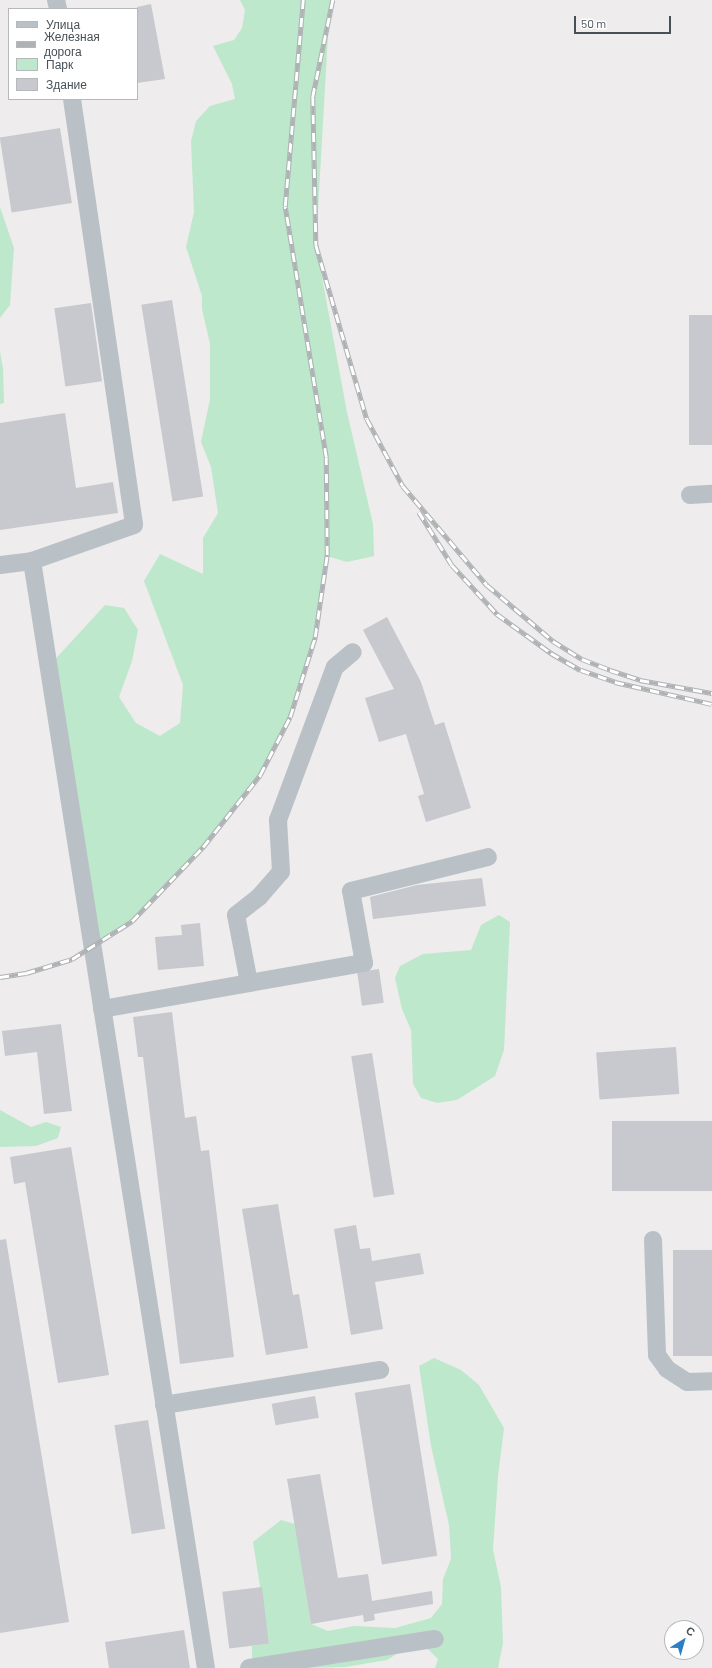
<!DOCTYPE html>
<meta charset="utf-8">
<style>
body{margin:0}
#map{position:relative;width:712px;height:1668px;overflow:hidden;background:#eeecec;font-family:Barlow,sans-serif}
div>[style]{position:absolute}
.green>*{inset:0;background:#bee8cb}
.building>*{inset:0;background:#c7c9ce;transform-origin:0 0}
.minor>*{height:18px;margin:-9px;padding:0 9px;transform-origin:9px;border-radius:9px;background:#b9c1c7}
.rail>*{height:4.5px;margin-top:-2.25px;transform-origin:0;background:repeating-linear-gradient(90deg,#fff 0 9px,#afb2b5 0 18px);box-sizing:border-box;border-block:1px solid #afb2b5}
span{translate:-50% -50%;white-space:nowrap;text-align:center;line-height:1.15;-webkit-text-stroke:3.5px #fff;paint-order:stroke}
.legend{position:absolute;left:8px;top:8px;width:130px;height:92px;box-sizing:border-box;background:#fff;border:1px solid #b5b9bc;margin:0;padding:5px 7px;list-style:none;font-size:12px;color:#475057}
.legend li{display:flex;align-items:center;gap:8px;height:20px}
.legend b{width:20px;border:1px solid #b5b9bc}
.north{position:absolute;left:664px;top:1620px;width:40px;height:40px;box-sizing:border-box;background:#fff;border:1px solid #b5b9bc;border-radius:50%;rotate:37deg;font-size:11px;font-weight:700;line-height:16px;text-align:center;color:#475057}
.north::after{content:'';display:block;margin:auto;width:14px;height:18px;background:#2e7ec6;clip-path:polygon(50% 0,100% 100%,50% 72%,0 100%)}
.scale{position:absolute;left:574px;top:16px;width:97px;height:18px;box-sizing:border-box;border:2px solid #475057;border-top:0;padding-left:5px;font-size:12px;line-height:14px;white-space:nowrap;color:#475057;-webkit-text-stroke:3px #fff;paint-order:stroke}
</style>
<div id="map">
<div class="green">
<div style="clip-path:polygon(240px 0,333px 0,329px 18px,316px 245px,347px 412px,373px 524px,374px 556px,347px 562px,327px 556px,315px 637px,290px 717px,260px 775px,203px 847px,132px 921px,92px 946px,49px 666px,105px 605px,124px 608px,138px 630px,132px 661px,119px 697px,136px 723px,160px 736px,180px 723px,183px 685px,144px 581px,160px 554px,203px 574px,203px 538px,218px 513px,211px 467px,201px 442px,210px 399px,210px 344px,202px 309px,202px 296px,186px 247px,194px 212px,191px 141px,196px 121px,210px 106px,235px 99px,232px 84px,213px 46px,234px 40px,242px 28px,245px 10px)"></div>
<div style="clip-path:polygon(0 207px,14px 248px,10px 305px,0 318px)"></div>
<div style="clip-path:polygon(0 352px,3px 368px,4px 403px,0 404px)"></div>
<div style="clip-path:polygon(499px 915px,510px 922px,504px 1050px,495px 1076px,457px 1100px,437px 1103px,421px 1098px,413px 1084px,411px 1030px,402px 1009px,395px 978px,400px 966px,423px 954px,471px 950px,481px 925px)"></div>
<div style="clip-path:polygon(0 1110px,31px 1127px,46px 1122px,61px 1127px,58px 1138px,36px 1146px,0 1147px)"></div>
<div style="clip-path:polygon(434px 1358px,461px 1370px,479px 1385px,504px 1428px,498px 1476px,493px 1550px,501px 1587px,503px 1643px,498px 1668px,435px 1668px,438px 1659px,428px 1649px,406px 1648px,387px 1660px,345px 1667px,305px 1668px,252px 1659px,252px 1646px,269px 1643px,253px 1542px,281px 1520px,295px 1524px,311px 1624px,328px 1631px,354px 1626px,395px 1628px,431px 1618px,442px 1604px,443px 1579px,451px 1559px,449px 1525px,431px 1446px,419px 1366px)"></div>
</div>
<div class="building">
<div style="clip-path:polygon(151px 4px,165px 79px,137px 83px,137px 7px)"></div>
<div style="left:60px;top:128px;width:76px;height:61px;rotate:81deg"></div>
<div style="left:172px;top:300px;width:199px;height:31px;rotate:81deg"></div>
<div style="left:91px;top:303px;width:79px;height:37px;rotate:82deg"></div>
<div style="left:689px;top:315px;width:23px;height:130px"></div>
<div style="clip-path:polygon(65px 413px,76px 488px,113px 482px,118px 513px,0 530px,0 423px)"></div>
<div style="clip-path:polygon(387px 617px,421px 682px,435px 725px,444px 722px,471px 808px,426px 822px,418px 796px,424px 794px,406px 734px,379px 742px,365px 698px,394px 689px,363px 630px)"></div>
<div style="clip-path:polygon(482px 878px,486px 906px,373px 919px,370px 897px,417px 885px)"></div>
<div style="clip-path:polygon(200px 923px,204px 966px,158px 970px,155px 937px,182px 935px,181px 925px)"></div>
<div style="left:379px;top:969px;width:34px;height:22px;rotate:82deg"></div>
<div style="clip-path:polygon(172px 1012px,185px 1118px,196px 1116px,201px 1151px,209px 1150px,234px 1357px,180px 1364px,143px 1057px,138px 1057px,133px 1017px)"></div>
<div style="clip-path:polygon(61px 1024px,72px 1111px,44px 1114px,37px 1052px,5px 1056px,2px 1031px)"></div>
<div style="left:676px;top:1047px;width:47px;height:80px;rotate:86deg"></div>
<div style="left:372px;top:1053px;width:143px;height:21px;rotate:81deg"></div>
<div style="left:712px;top:1121px;width:70px;height:100px;rotate:90deg"></div>
<div style="clip-path:polygon(71px 1147px,109px 1375px,58px 1383px,25px 1182px,14px 1184px,10px 1157px)"></div>
<div style="clip-path:polygon(278px 1204px,293px 1295px,299px 1294px,308px 1348px,266px 1355px,242px 1209px)"></div>
<div style="clip-path:polygon(356px 1225px,360px 1249px,370px 1248px,372px 1261px,420px 1253px,424px 1274px,375px 1282px,383px 1329px,351px 1335px,334px 1229px)"></div>
<div style="clip-path:polygon(6px 1239px,69px 1622px,0 1633px,0 1240px)"></div>
<div style="left:712px;top:1250px;width:106px;height:39px;rotate:90deg"></div>
<div style="left:410px;top:1384px;width:174px;height:56px;rotate:81deg"></div>
<div style="left:315px;top:1396px;width:22px;height:44px;rotate:80deg"></div>
<div style="left:148px;top:1420px;width:110px;height:34px;rotate:81deg"></div>
<div style="clip-path:polygon(320px 1474px,338px 1578px,368px 1574px,372px 1601px,432px 1591px,433px 1604px,374px 1614px,375px 1620px,364px 1622px,363px 1615px,311px 1624px,287px 1479px)"></div>
<div style="left:262px;top:1587px;width:57px;height:40px;rotate:83deg"></div>
<div style="clip-path:polygon(184px 1630px,190px 1668px,109px 1668px,105px 1642px)"></div>
</div>
<div class="minor">
<div style="left:56px;top:0;width:9px;rotate:77deg"></div>
<div style="left:72px;top:99px;width:430px;rotate:81.7deg"></div>
<div style="left:134px;top:525px;width:108px;rotate:160.6deg"></div>
<div style="left:32px;top:561px;width:1121px;rotate:81.07deg"></div>
<div style="left:690px;top:495px;width:22px;rotate:-3deg"></div>
<div style="left:0;top:565px;width:32px;rotate:-7deg"></div>
<div style="left:249px;top:983px;width:69px;rotate:-100.8deg"></div>
<div style="left:236px;top:915px;width:29px;rotate:-38deg"></div>
<div style="left:259px;top:897px;width:33px;rotate:-49deg"></div>
<div style="left:281px;top:872px;width:52px;rotate:-93.3deg"></div>
<div style="left:278px;top:820px;width:163px;rotate:-69.6deg"></div>
<div style="left:335px;top:667px;width:23px;rotate:-40deg"></div>
<div style="left:102px;top:1009px;width:266px;rotate:-10deg"></div>
<div style="left:364px;top:963px;width:73px;rotate:-100.2deg"></div>
<div style="left:351px;top:891px;width:141px;rotate:-13.9deg"></div>
<div style="left:653px;top:1240px;width:115px;rotate:88deg"></div>
<div style="left:657px;top:1355px;width:17px;rotate:54deg"></div>
<div style="left:667px;top:1369px;width:24px;rotate:33deg"></div>
<div style="left:687px;top:1382px;width:25px;rotate:-2deg"></div>
<div style="left:164px;top:1405px;width:219px;rotate:-9.2deg"></div>
<div style="left:249px;top:1668px;width:188px;rotate:-8.9deg"></div>
</div>
<div class="rail">
<div style="left:333px;top:0;width:99px;rotate:101.7deg"></div>
<div style="left:313px;top:97px;width:148px;rotate:88.8deg"></div>
<div style="left:316px;top:245px;width:181px;rotate:73.7deg"></div>
<div style="left:367px;top:419px;width:76px;rotate:61.8deg"></div>
<div style="left:403px;top:486px;width:130px;rotate:49.7deg"></div>
<div style="left:487px;top:585px;width:87px;rotate:40.3deg"></div>
<div style="left:553px;top:641px;width:34px;rotate:32deg"></div>
<div style="left:582px;top:659px;width:30px;rotate:21deg"></div>
<div style="left:610px;top:670px;width:32px;rotate:18deg"></div>
<div style="left:640px;top:680px;width:73px;rotate:10.2deg"></div>
<div style="left:419px;top:512px;width:62px;rotate:58.1deg"></div>
<div style="left:452px;top:565px;width:67px;rotate:47.4deg"></div>
<div style="left:497px;top:614px;width:67px;rotate:35.8deg"></div>
<div style="left:551px;top:653px;width:34px;rotate:30deg"></div>
<div style="left:581px;top:670px;width:36px;rotate:19deg"></div>
<div style="left:615px;top:682px;width:99px;rotate:12.8deg"></div>
<div style="left:0;top:977px;width:26px;rotate:-9deg"></div>
<div style="left:26px;top:973px;width:48px;rotate:-16.9deg"></div>
<div style="left:72px;top:959px;width:71px;rotate:-32.3deg"></div>
<div style="left:132px;top:921px;width:103px;rotate:-46.2deg"></div>
<div style="left:203px;top:847px;width:92px;rotate:-51.6deg"></div>
<div style="left:260px;top:775px;width:65px;rotate:-62.7deg"></div>
<div style="left:290px;top:717px;width:84px;rotate:-72.6deg"></div>
<div style="left:315px;top:637px;width:83px;rotate:-81.7deg"></div>
<div style="left:327px;top:555px;width:98px;rotate:-90.6deg"></div>
<div style="left:326px;top:457px;width:254px;rotate:-99.3deg"></div>
<div style="left:285px;top:206px;width:207px;rotate:-85deg"></div>
</div>
<ul class="legend">
<li><b style="height:5px;background:#b9c1c7"></b>Улица</li>
<li><b style="height:5px;background:#afb2b5"></b>Железная дорога</li>
<li><b style="height:11px;background:#bee8cb"></b>Парк</li>
<li><b style="height:11px;background:#c7c9ce"></b>Здание</li>
</ul>
<div class="north">С</div>
<div class="scale">50 m</div>
</div>
